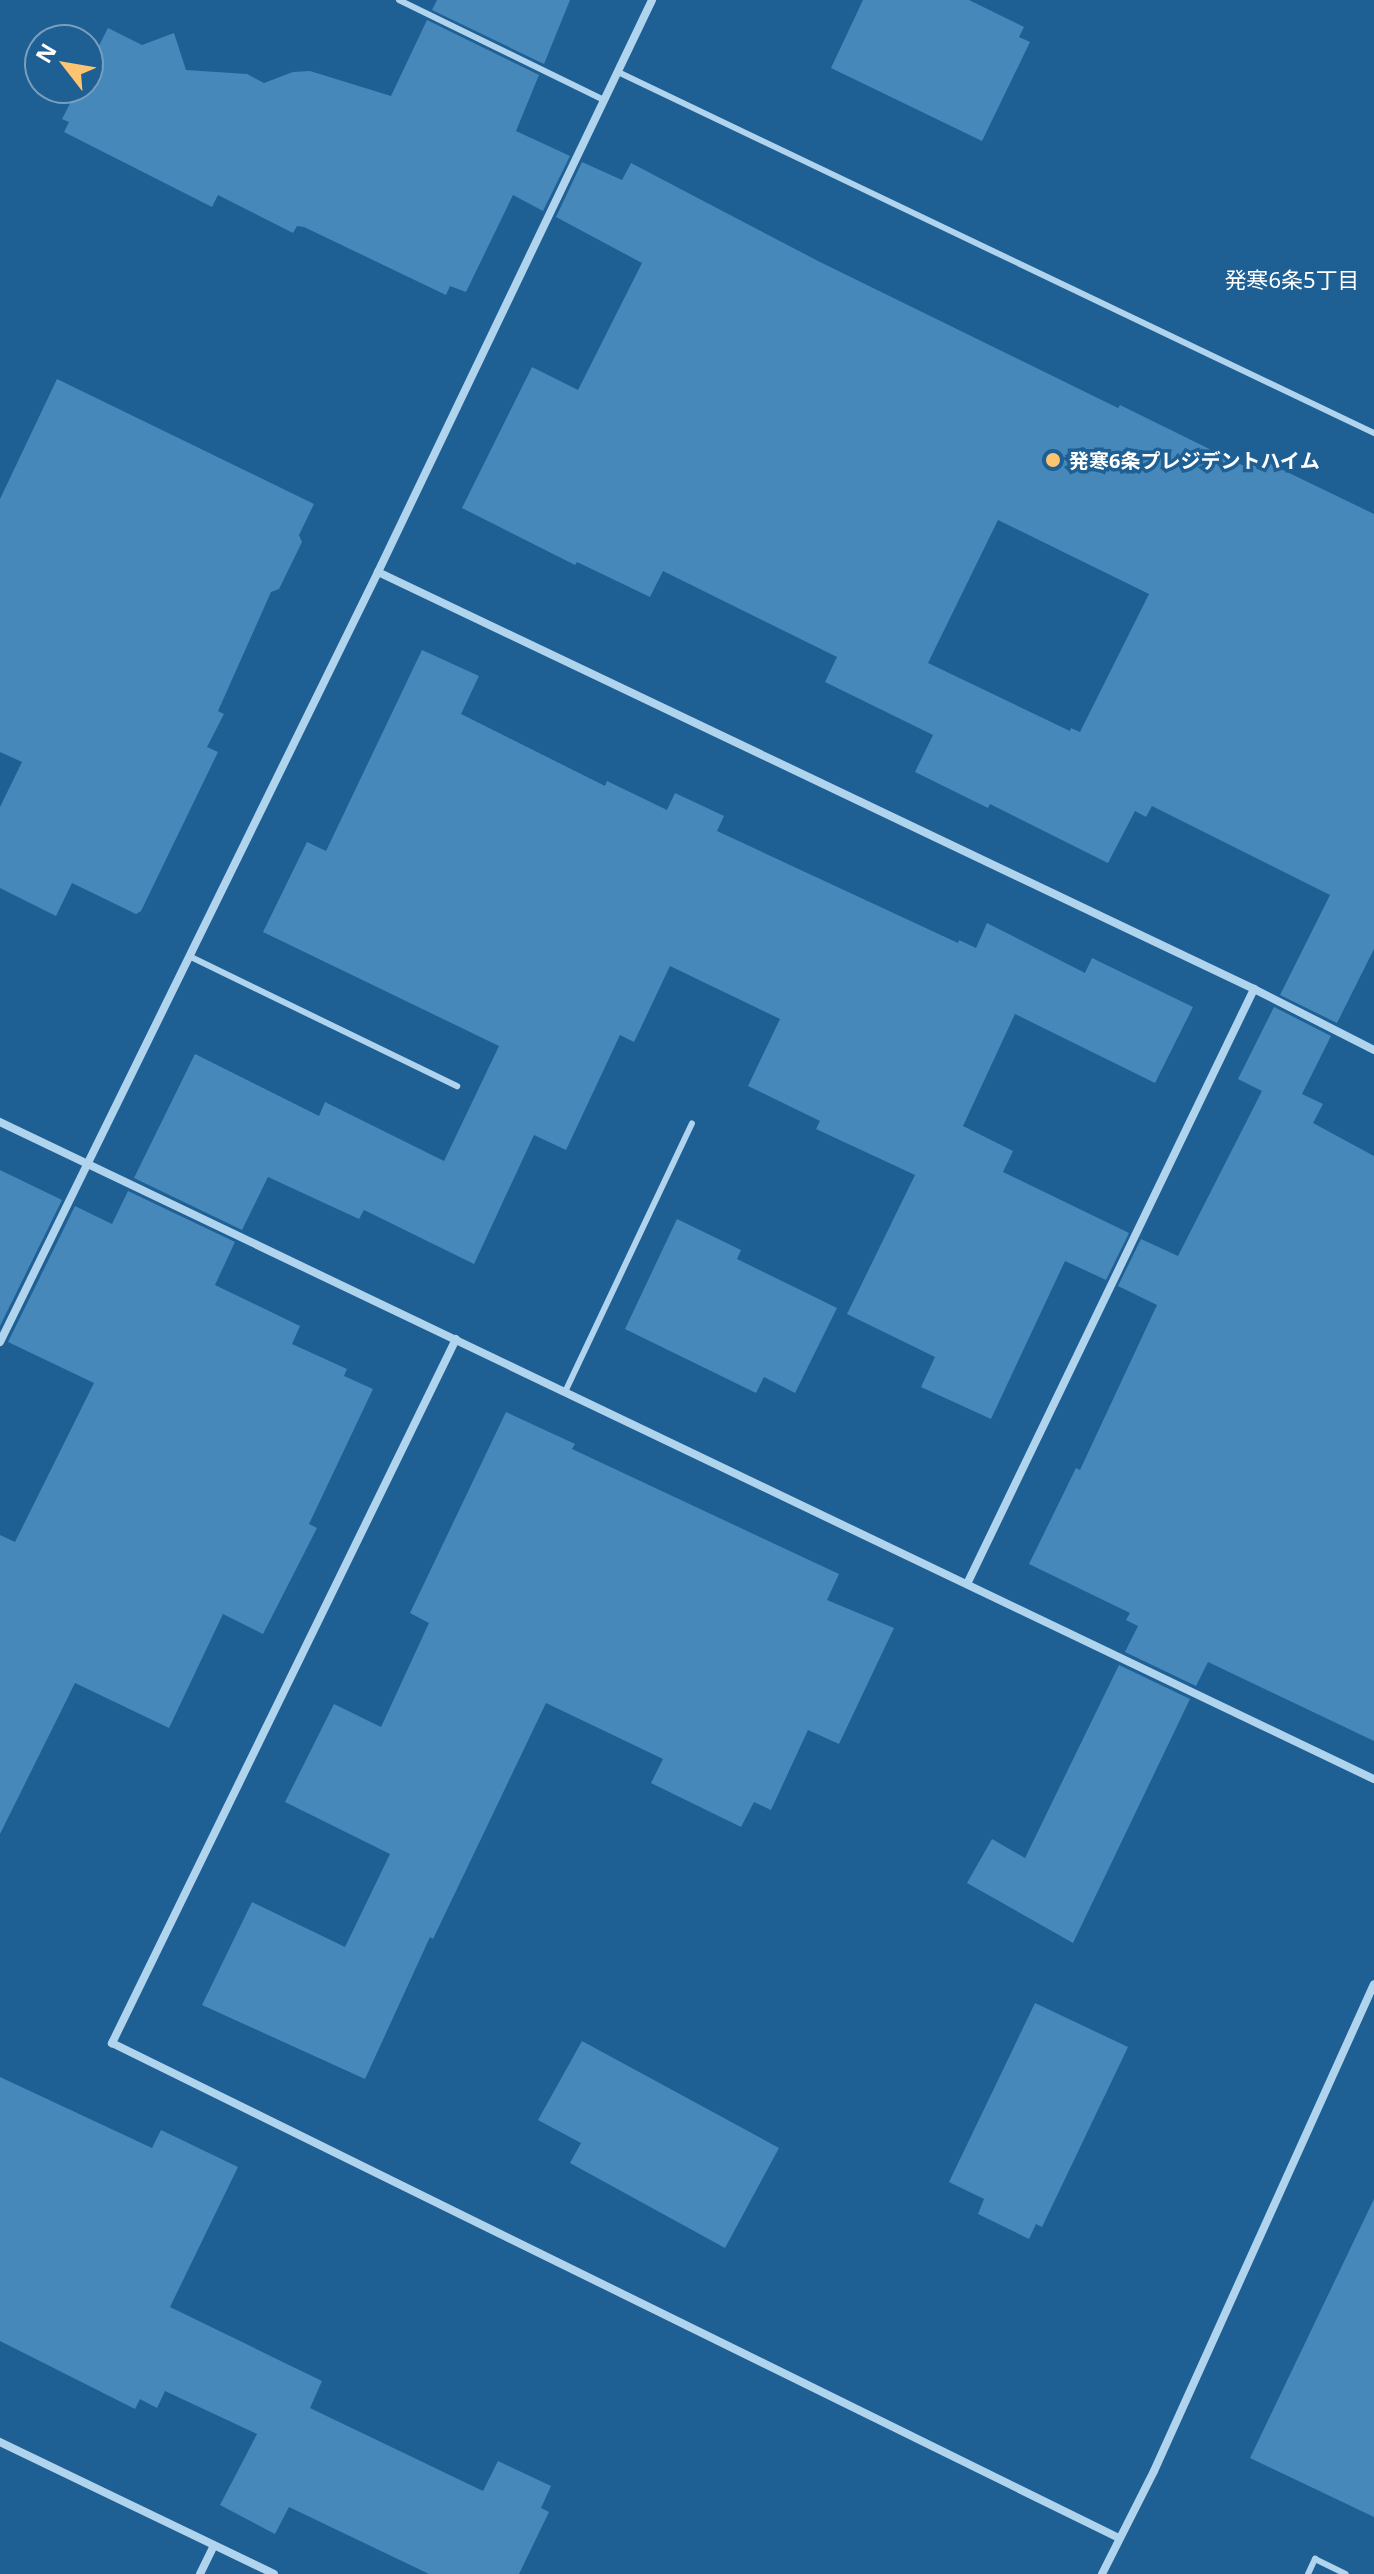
<!DOCTYPE html>
<meta charset="utf-8">
<style>
body{margin:0}
#map{position:relative;width:1374px;height:2574px;overflow:hidden;background:#1e5f94;font-family:"Noto Sans","Noto Sans JP",sans-serif}
div>[style]{position:absolute}
.building>*{inset:0;background:#4788bb}
.service>*{height:6px;margin:-3px;padding:0 3px;transform-origin:3px;border-radius:3px;background:#b1d4ee}
.minor>*{height:8px;margin:-4px;padding:0 4px;transform-origin:4px;border-radius:4px;background:#b1d4ee}
.dots>*{width:22px;height:22px;translate:-50% -50%;box-sizing:border-box;border:4px solid #1e5f94;border-radius:50%}
span{translate:-50% -50%;white-space:nowrap;text-align:center;line-height:1.15;-webkit-text-stroke:7px #1e5f94;paint-order:stroke}
.poi-label{font-size:20px;color:#fff;font-weight:700}
.left{translate:0 -50%;text-align:left}
.neighbourhood-label{font-size:22px;color:#fff}
.north{position:absolute;left:24px;top:24px;width:80px;height:80px;box-sizing:border-box;background:#1e5f94;border:2px solid #789fbf;border-radius:50%;rotate:301deg;font-size:22px;font-weight:700;line-height:32px;text-align:center;color:#fff}
.north::after{content:'';display:block;margin:auto;width:28px;height:36px;background:#fdc471;clip-path:polygon(50% 0,100% 100%,50% 72%,0 100%)}
</style>
<div id="map">
<div class="building">
<div style="clip-path:polygon(437px 0,570px 0,544px 64px,432px 10px)"></div>
<div style="clip-path:polygon(863px 0,969px 0,1024px 27px,1019px 37px,1030px 42px,982px 141px,831px 68px)"></div>
<div style="clip-path:polygon(427px 20px,539px 75px,516px 131px,570px 156px,543px 211px,513px 195px,466px 292px,450px 286px,446px 295px,304px 227px,297px 226px,293px 233px,218px 195px,212px 207px,64px 132px,69px 122px,62px 119px,78px 88px,88px 88px,88px 67px,108px 28px,142px 45px,174px 33px,186px 70px,247px 74px,264px 83px,293px 72px,310px 71px,391px 96px)"></div>
<div style="clip-path:polygon(evenodd,582px 162px,622px 180px,631px 163px,818px 261px,1118px 408px,1120px 405px,1244px 466px,1250px 454px,1374px 514px,1374px 949px,1337px 1023px,1280px 995px,1330px 895px,1152px 806px,1146px 817px,1135px 811px,1108px 863px,990px 804px,988px 808px,915px 772px,933px 735px,825px 682px,837px 657px,663px 571px,650px 597px,577px 562px,575px 565px,462px 508px,532px 367px,578px 390px,642px 263px,556px 217px,582px 162px,998px 520px,1149px 594px,1080px 732px,1071px 728px,1070px 731px,928px 663px,998px 520px)"></div>
<div style="clip-path:polygon(57px 379px,314px 504px,299px 535px,302px 542px,279px 589px,271px 592px,218px 711px,224px 714px,207px 747px,218px 752px,141px 911px,136px 914px,72px 883px,56px 916px,0 888px,0 807px,22px 762px,0 752px,0 499px)"></div>
<div style="clip-path:polygon(422px 650px,479px 676px,461px 714px,605px 786px,607px 781px,667px 810px,675px 793px,724px 816px,717px 831px,958px 943px,959px 940px,976px 948px,987px 923px,1085px 973px,1092px 958px,1193px 1007px,1155px 1083px,1015px 1014px,963px 1126px,1013px 1151px,1003px 1172px,1129px 1233px,1106px 1280px,1065px 1261px,991px 1419px,921px 1387px,935px 1357px,847px 1314px,915px 1175px,816px 1129px,820px 1121px,748px 1086px,780px 1019px,670px 966px,634px 1042px,620px 1035px,566px 1150px,534px 1135px,474px 1264px,364px 1210px,359px 1219px,268px 1177px,242px 1230px,134px 1178px,195px 1054px,319px 1116px,325px 1102px,444px 1161px,499px 1046px,263px 932px,307px 842px,326px 851px)"></div>
<div style="clip-path:polygon(1274px 1007px,1331px 1036px,1302px 1094px,1323px 1104px,1313px 1123px,1374px 1156px,1374px 1741px,1208px 1662px,1196px 1686px,1125px 1652px,1138px 1626px,1126px 1620px,1130px 1613px,1029px 1564px,1076px 1468px,1080px 1470px,1157px 1305px,1118px 1286px,1141px 1239px,1178px 1256px,1262px 1091px,1238px 1079px)"></div>
<div style="clip-path:polygon(0 1170px,62px 1200px,0 1326px)"></div>
<div style="clip-path:polygon(128px 1191px,235px 1242px,215px 1285px,300px 1326px,292px 1344px,347px 1369px,344px 1376px,373px 1389px,309px 1524px,317px 1528px,263px 1634px,223px 1614px,169px 1728px,75px 1683px,0 1834px,0 1535px,15px 1542px,94px 1383px,8px 1342px,75px 1206px,112px 1224px)"></div>
<div style="clip-path:polygon(677px 1219px,741px 1250px,737px 1259px,837px 1308px,795px 1393px,764px 1377px,756px 1393px,625px 1329px)"></div>
<div style="clip-path:polygon(506px 1412px,575px 1444px,572px 1449px,839px 1574px,827px 1600px,894px 1628px,839px 1744px,808px 1730px,771px 1810px,754px 1802px,741px 1827px,651px 1783px,663px 1759px,546px 1703px,433px 1939px,430px 1937px,365px 2079px,202px 2005px,252px 1902px,345px 1947px,390px 1854px,285px 1802px,334px 1704px,381px 1727px,429px 1623px,410px 1613px)"></div>
<div style="clip-path:polygon(1119px 1665px,1190px 1699px,1073px 1943px,967px 1883px,992px 1839px,1025px 1858px)"></div>
<div style="clip-path:polygon(1035px 2003px,1128px 2047px,1042px 2227px,1036px 2224px,1029px 2239px,978px 2214px,984px 2199px,949px 2182px)"></div>
<div style="clip-path:polygon(582px 2041px,779px 2148px,725px 2248px,570px 2163px,581px 2143px,538px 2120px)"></div>
<div style="clip-path:polygon(0 2077px,152px 2148px,161px 2130px,238px 2167px,170px 2307px,322px 2381px,310px 2408px,483px 2491px,498px 2461px,551px 2486px,541px 2508px,549px 2512px,519px 2574px,429px 2574px,289px 2507px,275px 2534px,220px 2505px,257px 2434px,165px 2391px,157px 2408px,140px 2399px,135px 2409px,0 2341px)"></div>
<div style="clip-path:polygon(1374px 2199px,1374px 2517px,1250px 2458px)"></div>
</div>
<div class="service">
<div style="left:399px;top:0;width:228px;rotate:26deg"></div>
<div style="left:618px;top:72px;width:838px;rotate:25.53deg"></div>
<div style="left:191px;top:957px;width:296px;rotate:25.9deg"></div>
<div style="left:565px;top:1392px;width:297px;rotate:-64.7deg"></div>
<div style="left:1308px;top:2574px;width:17px;rotate:-65deg"></div>
<div style="left:1315px;top:2559px;width:34px;rotate:26deg"></div>
</div>
<div class="minor">
<div style="left:378px;top:572px;width:970px;rotate:25.46deg"></div>
<div style="left:1254px;top:989px;width:135px;rotate:26.9deg"></div>
<div style="left:0;top:1122px;width:1523px;rotate:25.56deg"></div>
<div style="left:456px;top:1339px;width:784px;rotate:116.04deg"></div>
<div style="left:112px;top:2043px;width:1122px;rotate:26.18deg"></div>
<div style="left:0;top:1342px;width:858px;rotate:-63.85deg"></div>
<div style="left:378px;top:572px;width:634px;rotate:-64.4deg"></div>
<div style="left:967px;top:1584px;width:661px;rotate:-64.25deg"></div>
<div style="left:0;top:2442px;width:304px;rotate:25.7deg"></div>
<div style="left:200px;top:2574px;width:32px;rotate:-64deg"></div>
<div style="left:1102px;top:2574px;width:115px;rotate:-63.2deg"></div>
<div style="left:1154px;top:2471px;width:534px;rotate:-65.69deg"></div>
</div>
<div class="dots">
<div style="left:1053px;top:460px;background:#fdc471"></div>
</div>
<div class="poi-label">
<span class="left" style="left:1069px;top:460px">発寒6条プレジデントハイム</span>
</div>
<div class="neighbourhood-label">
<span style="left:1292px;top:280px">発寒6条5丁目</span>
</div>
<div class="north">N</div>
</div>
